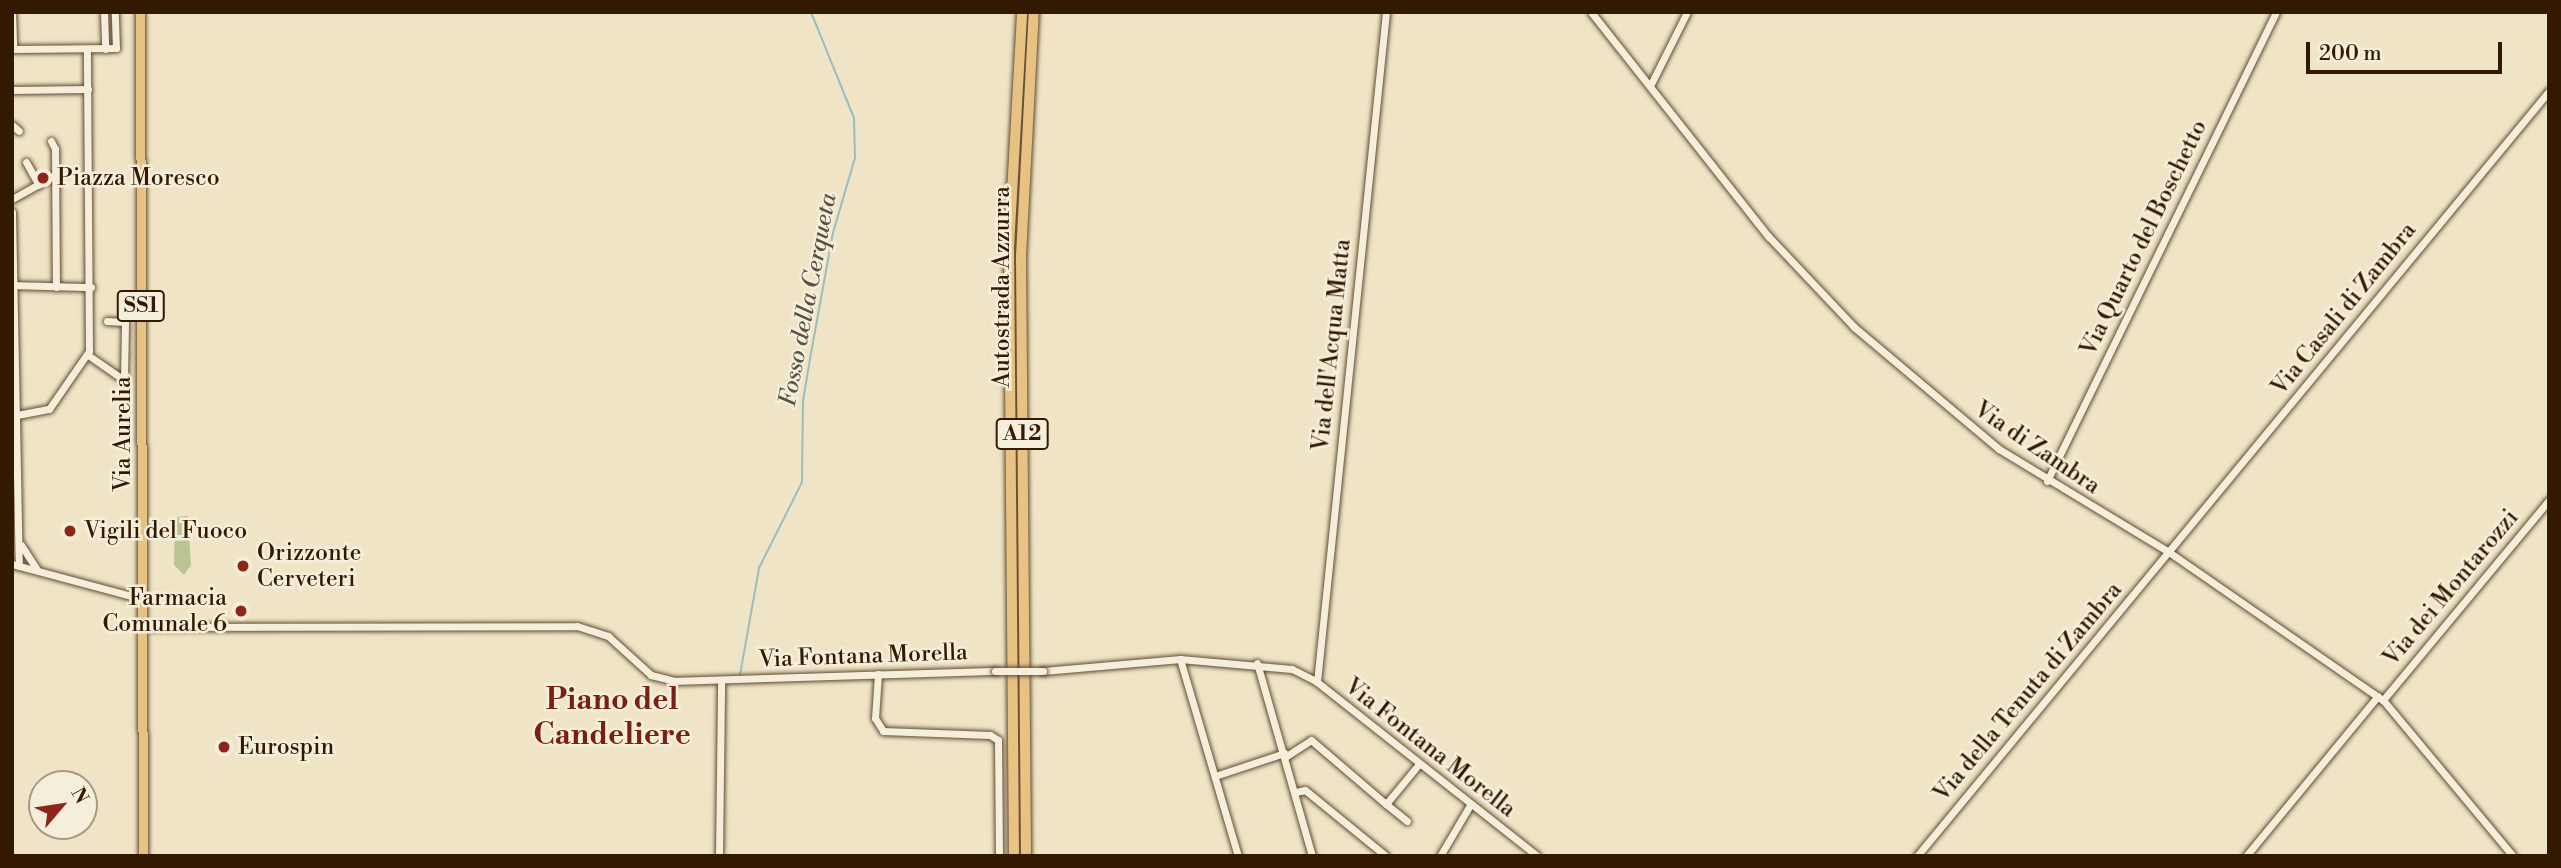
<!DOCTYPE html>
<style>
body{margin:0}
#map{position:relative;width:2561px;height:868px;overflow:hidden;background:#efe5c6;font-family:"Libre Bodoni",serif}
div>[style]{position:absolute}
.green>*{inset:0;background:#bcc393}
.stream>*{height:2px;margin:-1px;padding:0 1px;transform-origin:1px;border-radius:1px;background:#9cbdbc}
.roads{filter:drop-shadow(0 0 2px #624c32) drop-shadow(0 0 2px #624c32)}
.minor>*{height:7px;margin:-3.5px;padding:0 3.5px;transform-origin:3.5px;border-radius:3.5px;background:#f5eeda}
.major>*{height:9px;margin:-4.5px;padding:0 4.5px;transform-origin:4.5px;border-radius:4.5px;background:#e8c283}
.highway>*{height:10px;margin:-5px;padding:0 5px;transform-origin:5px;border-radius:5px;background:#e8c283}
.bridges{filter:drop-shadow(0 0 2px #624c32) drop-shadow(0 0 2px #624c32)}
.minor-bridge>*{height:7px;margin:-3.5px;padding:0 3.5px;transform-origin:3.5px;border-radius:3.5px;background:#f5eeda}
.dots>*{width:19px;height:19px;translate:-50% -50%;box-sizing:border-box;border:4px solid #f5eeda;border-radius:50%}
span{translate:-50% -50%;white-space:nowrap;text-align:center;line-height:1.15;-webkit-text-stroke:5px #f5eeda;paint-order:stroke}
.shield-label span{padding:2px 5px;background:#f5eeda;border:2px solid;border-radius:5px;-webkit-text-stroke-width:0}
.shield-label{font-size:21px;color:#331901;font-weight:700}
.poi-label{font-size:23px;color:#331901}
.left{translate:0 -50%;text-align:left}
.right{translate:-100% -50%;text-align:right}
.street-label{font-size:23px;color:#331901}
.water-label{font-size:24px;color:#585242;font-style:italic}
.district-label{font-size:30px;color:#7a1f14;font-weight:700}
.frame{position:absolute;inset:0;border:14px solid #331901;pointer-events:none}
.north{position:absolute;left:28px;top:770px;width:70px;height:70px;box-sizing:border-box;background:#f5eeda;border:2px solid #a79983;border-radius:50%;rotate:61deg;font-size:19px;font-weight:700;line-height:28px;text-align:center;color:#331901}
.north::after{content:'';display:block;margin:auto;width:24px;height:32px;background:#8f2418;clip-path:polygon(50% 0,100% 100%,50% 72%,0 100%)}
.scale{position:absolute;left:2306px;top:42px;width:196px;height:32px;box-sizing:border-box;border:4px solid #331901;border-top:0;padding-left:9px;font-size:21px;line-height:24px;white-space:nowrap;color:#331901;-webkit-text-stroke:5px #f5eeda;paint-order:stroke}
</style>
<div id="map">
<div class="green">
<div style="clip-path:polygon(188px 516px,191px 565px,184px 575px,174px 565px,175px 522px,177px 517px)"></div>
</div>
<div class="stream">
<div style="left:740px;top:675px;width:109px;rotate:-79.9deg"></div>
<div style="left:759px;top:568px;width:96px;rotate:-63.4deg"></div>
<div style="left:802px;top:482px;width:81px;rotate:-89.3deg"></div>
<div style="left:803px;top:401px;width:43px;rotate:-80.5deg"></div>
<div style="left:810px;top:359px;width:128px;rotate:-79.7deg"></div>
<div style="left:833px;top:233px;width:78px;rotate:-73.7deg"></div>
<div style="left:855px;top:158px;width:40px;rotate:-91.4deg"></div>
<div style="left:854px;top:118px;width:114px;rotate:-112.1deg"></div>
</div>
<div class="roads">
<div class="minor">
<div style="left:12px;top:12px;width:37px;rotate:88deg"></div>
<div style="left:104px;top:12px;width:37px;rotate:88deg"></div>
<div style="left:1591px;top:12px;width:287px;rotate:51.7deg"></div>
<div style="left:1769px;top:237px;width:124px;rotate:46.6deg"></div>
<div style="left:1854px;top:327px;width:189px;rotate:40.1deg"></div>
<div style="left:1999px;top:449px;width:199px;rotate:31.2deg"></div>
<div style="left:2169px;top:552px;width:260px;rotate:34.7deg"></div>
<div style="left:2383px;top:700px;width:203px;rotate:50.2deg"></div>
<div style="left:12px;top:49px;width:104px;rotate:-0.6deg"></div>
<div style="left:116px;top:48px;width:36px;rotate:-92deg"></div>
<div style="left:1650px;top:86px;width:83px;rotate:-63.4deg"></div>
<div style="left:12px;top:90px;width:76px;rotate:-0.8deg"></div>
<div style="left:12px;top:125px;width:9px;rotate:41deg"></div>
<div style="left:51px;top:141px;width:9px;rotate:63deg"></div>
<div style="left:55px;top:149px;width:138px;rotate:89.6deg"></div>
<div style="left:26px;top:162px;width:26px;rotate:61deg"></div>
<div style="left:12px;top:199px;width:49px;rotate:-29.2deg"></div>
<div style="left:12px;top:212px;width:354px;rotate:88.9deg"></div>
<div style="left:13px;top:285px;width:78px;rotate:1.5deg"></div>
<div style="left:88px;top:355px;width:44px;rotate:34.8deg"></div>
<div style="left:124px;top:380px;width:58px;rotate:-89deg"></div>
<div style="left:125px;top:322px;width:18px;rotate:-177deg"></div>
<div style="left:12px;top:416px;width:38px;rotate:-11deg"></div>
<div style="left:49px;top:409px;width:70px;rotate:-55.4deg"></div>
<div style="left:89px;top:351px;width:302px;rotate:-90.4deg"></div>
<div style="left:2047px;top:481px;width:522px;rotate:-63.97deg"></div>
<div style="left:21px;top:545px;width:30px;rotate:57deg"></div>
<div style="left:12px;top:564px;width:136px;rotate:15deg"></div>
<div style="left:143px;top:627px;width:434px;rotate:-0.1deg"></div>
<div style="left:577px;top:626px;width:33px;rotate:18deg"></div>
<div style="left:608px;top:636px;width:58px;rotate:42.2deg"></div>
<div style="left:651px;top:675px;width:25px;rotate:14deg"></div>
<div style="left:675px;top:681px;width:320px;rotate:-1.8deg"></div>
<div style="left:1180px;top:659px;width:205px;rotate:73.6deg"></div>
<div style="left:1257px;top:663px;width:201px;rotate:74.1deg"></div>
<div style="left:1043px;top:671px;width:138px;rotate:-5deg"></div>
<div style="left:1180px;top:659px;width:112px;rotate:5.1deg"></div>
<div style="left:1292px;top:669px;width:28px;rotate:27deg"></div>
<div style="left:1317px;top:682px;width:280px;rotate:38.3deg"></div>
<div style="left:878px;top:674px;width:44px;rotate:93.9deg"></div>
<div style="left:875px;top:718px;width:15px;rotate:58deg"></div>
<div style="left:883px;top:731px;width:107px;rotate:2.1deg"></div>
<div style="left:990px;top:735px;width:9px;rotate:32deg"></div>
<div style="left:998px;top:740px;width:116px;rotate:89.5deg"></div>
<div style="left:1317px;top:682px;width:674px;rotate:-84.12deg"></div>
<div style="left:2383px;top:700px;width:260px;rotate:-50.3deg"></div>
<div style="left:1285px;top:757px;width:31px;rotate:-33deg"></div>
<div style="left:1311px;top:740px;width:99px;rotate:40.5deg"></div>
<div style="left:1386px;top:804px;width:52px;rotate:-50.5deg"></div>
<div style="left:1215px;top:776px;width:73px;rotate:-18.4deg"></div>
<div style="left:1296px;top:792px;width:9px;rotate:-13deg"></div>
<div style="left:1305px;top:790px;width:104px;rotate:39.2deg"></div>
<div style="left:1386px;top:804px;width:27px;rotate:39deg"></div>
<div style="left:719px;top:856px;width:176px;rotate:-89.3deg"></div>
<div style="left:1440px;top:856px;width:59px;rotate:-59.5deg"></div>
<div style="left:1917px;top:856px;width:992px;rotate:-50.44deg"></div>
<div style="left:2246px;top:856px;width:207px;rotate:-50.5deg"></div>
</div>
<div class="major">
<div style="left:140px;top:12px;width:844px;rotate:89.8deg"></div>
</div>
<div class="highway">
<div style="left:1014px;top:856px;width:609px;rotate:-90.47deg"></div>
<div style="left:1009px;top:247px;width:235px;rotate:-86.8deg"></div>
<div style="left:1026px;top:856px;width:600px;rotate:-90.48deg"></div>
<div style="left:1021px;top:256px;width:244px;rotate:-87deg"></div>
</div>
</div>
<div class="bridges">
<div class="minor-bridge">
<div style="left:995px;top:671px;width:48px"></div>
</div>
</div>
<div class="dots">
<div style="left:43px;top:178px;background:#8f2418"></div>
<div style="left:70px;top:531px;background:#8f2418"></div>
<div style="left:243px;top:566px;background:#8f2418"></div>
<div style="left:241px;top:611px;background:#8f2418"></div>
<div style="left:224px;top:747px;background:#8f2418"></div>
</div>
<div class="shield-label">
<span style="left:141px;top:306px">SS1</span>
<span style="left:1022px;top:434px">A12</span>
</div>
<div class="poi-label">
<span class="left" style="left:57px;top:178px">Piazza Moresco</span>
<span class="left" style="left:84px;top:531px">Vigili del Fuoco</span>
<span class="left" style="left:257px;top:566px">Orizzonte<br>Cerveteri</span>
<span class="right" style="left:227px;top:611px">Farmacia<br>Comunale 6</span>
<span class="left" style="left:238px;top:747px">Eurospin</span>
</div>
<div class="street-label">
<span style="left:2144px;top:238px;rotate:-64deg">Via Quarto del Boschetto</span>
<span style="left:1002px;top:287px;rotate:-90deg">Autostrada Azzurra</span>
<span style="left:2344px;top:309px;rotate:-51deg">Via Casali di Zambra</span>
<span style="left:1332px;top:345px;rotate:-84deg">Via dell'Acqua Matta</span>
<span style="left:123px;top:434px;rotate:-90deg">Via Aurelia</span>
<span style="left:2037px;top:448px;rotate:34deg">Via di Zambra</span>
<span style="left:2451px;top:588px;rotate:-50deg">Via dei Montarozzi</span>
<span style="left:863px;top:656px;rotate:-2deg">Via Fontana Morella</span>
<span style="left:2028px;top:692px;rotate:-50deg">Via della Tenuta di Zambra</span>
<span style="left:1430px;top:748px;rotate:38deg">Via Fontana Morella</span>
</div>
<div class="water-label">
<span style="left:809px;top:300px;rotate:-79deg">Fosso della Cerqueta</span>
</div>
<div class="district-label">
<span style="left:612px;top:717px">Piano del<br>Candeliere</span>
</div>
<div class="frame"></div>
<div class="north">N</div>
<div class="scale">200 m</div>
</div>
